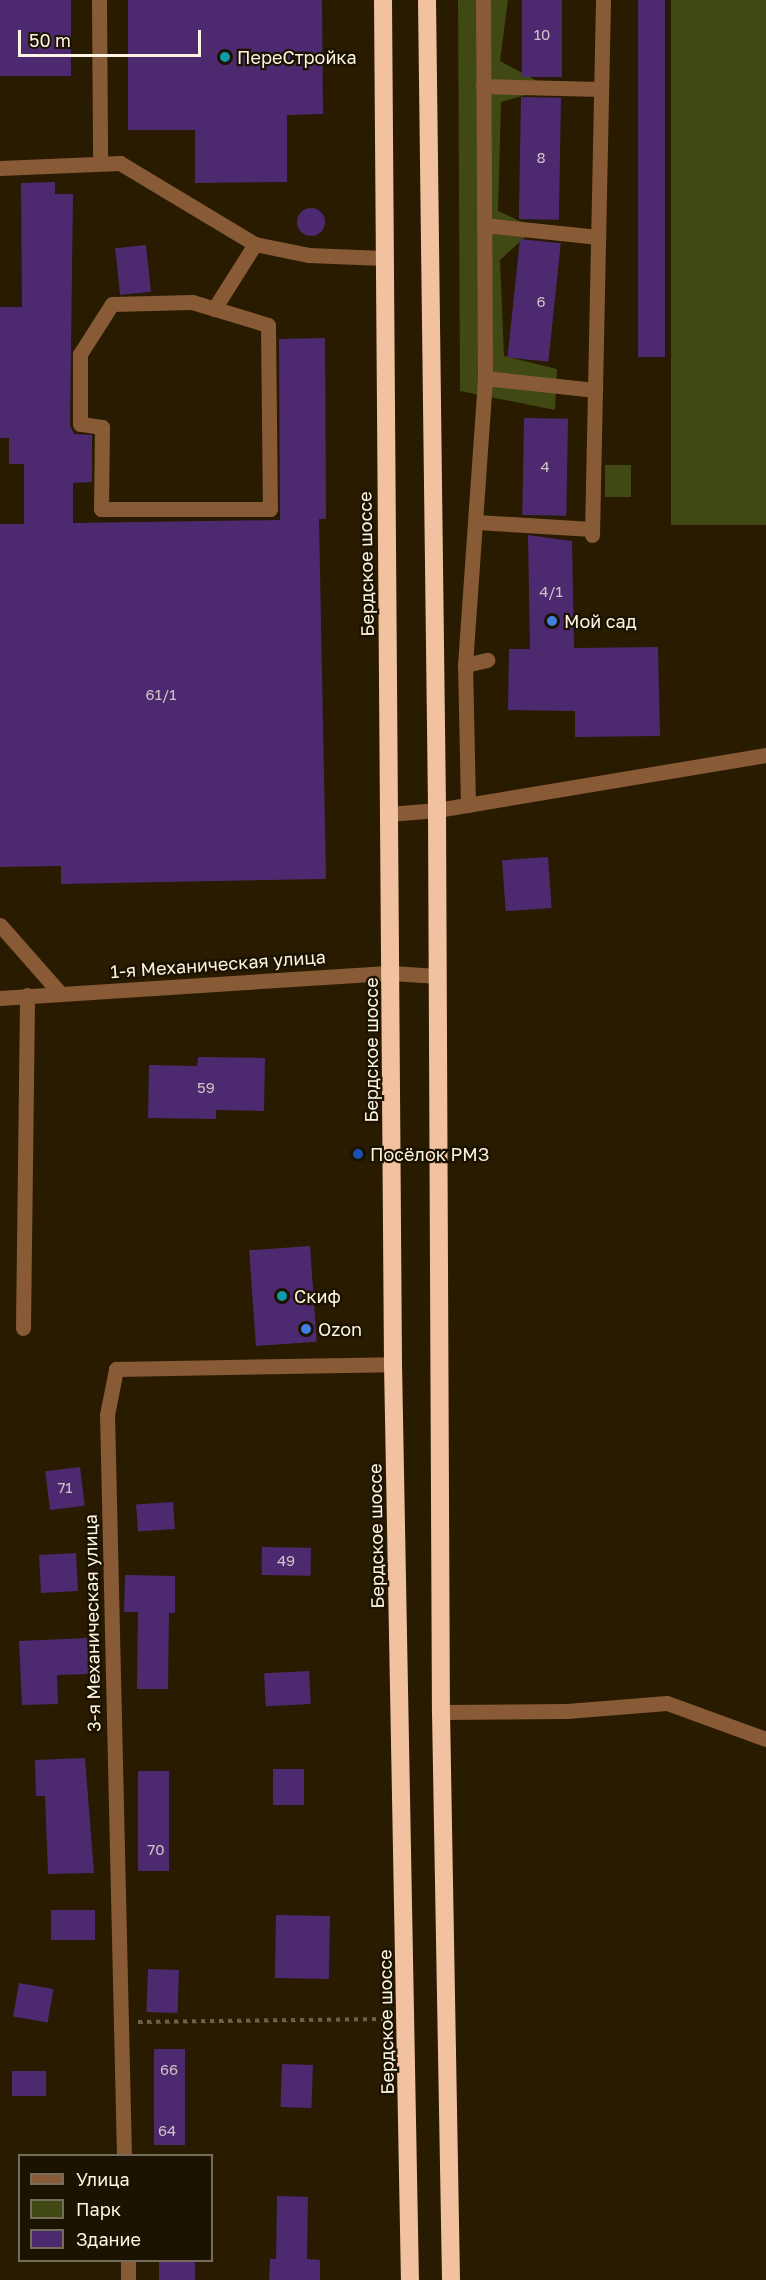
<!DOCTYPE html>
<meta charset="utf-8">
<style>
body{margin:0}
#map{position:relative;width:766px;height:2280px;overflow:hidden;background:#281b00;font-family:"Golos Text",sans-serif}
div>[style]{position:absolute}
.green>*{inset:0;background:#404814;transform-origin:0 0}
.building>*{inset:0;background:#4d2a70;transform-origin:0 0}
.round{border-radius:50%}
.path>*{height:4px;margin-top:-2px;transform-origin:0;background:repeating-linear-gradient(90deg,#6c6048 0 4.5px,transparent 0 9px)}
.minor>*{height:15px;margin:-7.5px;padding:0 7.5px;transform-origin:7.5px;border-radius:7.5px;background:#885a35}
.highway>*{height:18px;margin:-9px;padding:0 9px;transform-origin:9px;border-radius:9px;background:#f2c2a0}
.dots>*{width:16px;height:16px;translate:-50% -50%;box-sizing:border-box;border:3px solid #1c1200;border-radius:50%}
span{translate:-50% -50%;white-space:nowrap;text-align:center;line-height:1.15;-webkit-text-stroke:4.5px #1c1200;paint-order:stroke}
.number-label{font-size:15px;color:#d1c2c6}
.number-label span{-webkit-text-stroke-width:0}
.poi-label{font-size:18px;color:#fdf4e3}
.left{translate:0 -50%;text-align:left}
.street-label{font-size:18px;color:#fdf4e3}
.legend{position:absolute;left:18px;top:2154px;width:195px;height:108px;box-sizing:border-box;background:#1c1200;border:2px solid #766c5b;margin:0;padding:8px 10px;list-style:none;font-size:18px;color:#fdf4e3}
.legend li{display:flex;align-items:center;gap:12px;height:30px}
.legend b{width:30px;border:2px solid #766c5b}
.scale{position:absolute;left:18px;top:30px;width:183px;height:27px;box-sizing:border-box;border:3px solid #fdf4e3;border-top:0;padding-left:8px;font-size:18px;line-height:21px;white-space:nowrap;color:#fdf4e3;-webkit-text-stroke:4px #1c1200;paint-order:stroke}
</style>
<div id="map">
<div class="green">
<div style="clip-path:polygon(458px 0,508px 0,500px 61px,550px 88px,501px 102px,498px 211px,535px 228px,500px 260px,504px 356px,557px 369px,555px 410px,460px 391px)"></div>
<div style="left:671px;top:0;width:95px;height:525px"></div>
<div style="left:605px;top:465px;width:26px;height:32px"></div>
</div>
<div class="building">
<div style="left:0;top:0;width:71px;height:76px"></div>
<div style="clip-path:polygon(128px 0,322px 0,323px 114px,287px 115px,287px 182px,195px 183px,195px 130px,128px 130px)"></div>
<div style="left:522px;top:0;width:40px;height:77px"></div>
<div style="left:638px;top:0;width:27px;height:357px"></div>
<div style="left:521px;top:97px;width:40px;height:122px;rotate:1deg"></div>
<div style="clip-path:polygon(55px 182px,55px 194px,73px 194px,70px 425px,74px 434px,92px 435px,92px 482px,73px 483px,73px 523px,280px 520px,279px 339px,325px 338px,326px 519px,319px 519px,326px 879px,61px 884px,61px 866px,0 867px,0 524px,24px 524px,24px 464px,9px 464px,9px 438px,0 438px,0 307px,22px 307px,21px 183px)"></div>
<div class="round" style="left:297px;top:208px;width:28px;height:28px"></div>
<div style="left:520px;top:239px;width:41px;height:119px;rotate:6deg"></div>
<div style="left:146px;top:245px;width:47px;height:31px;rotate:84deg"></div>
<div style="left:524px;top:418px;width:44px;height:97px;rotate:1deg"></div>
<div style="clip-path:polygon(528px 535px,572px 541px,574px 648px,658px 647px,660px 736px,575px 737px,575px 711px,508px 710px,509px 649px,530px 649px)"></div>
<div style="left:548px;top:857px;width:51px;height:46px;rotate:86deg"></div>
<div style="clip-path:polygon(198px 1057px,265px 1058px,264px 1111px,216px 1110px,216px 1119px,148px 1118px,149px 1065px,197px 1066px)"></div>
<div style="left:310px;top:1246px;width:96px;height:61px;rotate:86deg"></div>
<div style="left:80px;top:1467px;width:39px;height:35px;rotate:83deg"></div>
<div style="left:173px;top:1502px;width:27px;height:37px;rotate:86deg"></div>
<div style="left:262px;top:1547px;width:49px;height:28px;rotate:1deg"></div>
<div style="left:76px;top:1553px;width:38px;height:37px;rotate:87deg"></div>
<div style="clip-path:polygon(125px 1575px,175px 1576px,175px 1613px,169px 1613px,168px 1689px,137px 1689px,138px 1612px,124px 1612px)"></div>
<div style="clip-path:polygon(88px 1638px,89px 1674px,57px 1675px,58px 1704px,22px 1705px,19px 1641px)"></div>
<div style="left:309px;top:1671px;width:33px;height:45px;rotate:87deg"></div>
<div style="clip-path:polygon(85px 1758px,94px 1873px,48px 1874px,45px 1796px,36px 1796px,35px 1760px)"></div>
<div style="left:273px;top:1769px;width:31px;height:36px"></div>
<div style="left:138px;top:1771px;width:31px;height:100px"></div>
<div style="left:51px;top:1910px;width:44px;height:30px"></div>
<div style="left:276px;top:1915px;width:54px;height:63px;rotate:1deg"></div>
<div style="left:148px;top:1969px;width:31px;height:43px;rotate:2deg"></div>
<div style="left:19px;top:1983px;width:35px;height:34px;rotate:10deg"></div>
<div style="left:154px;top:2049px;width:31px;height:96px"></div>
<div style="left:282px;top:2064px;width:31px;height:43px;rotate:2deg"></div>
<div style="left:12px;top:2071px;width:34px;height:25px"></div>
<div style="clip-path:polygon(277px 2196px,308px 2197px,307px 2259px,320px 2260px,320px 2280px,269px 2280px,270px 2259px,276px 2259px)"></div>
<div style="left:159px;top:2260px;width:36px;height:20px"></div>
</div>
<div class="path">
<div style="left:138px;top:2022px;width:248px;rotate:-0.7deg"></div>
</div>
<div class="minor">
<div style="left:99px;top:0;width:163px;rotate:89.6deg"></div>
<div style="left:483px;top:86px;width:118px;rotate:1.5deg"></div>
<div style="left:0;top:168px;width:120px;rotate:-2.4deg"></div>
<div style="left:120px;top:163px;width:157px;rotate:31deg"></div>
<div style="left:255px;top:244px;width:54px;rotate:11.7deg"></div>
<div style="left:308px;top:255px;width:75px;rotate:2.3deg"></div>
<div style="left:484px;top:225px;width:115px;rotate:6deg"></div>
<div style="left:192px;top:302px;width:79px;rotate:16.8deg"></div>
<div style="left:268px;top:325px;width:184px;rotate:89.4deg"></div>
<div style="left:270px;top:509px;width:169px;rotate:180deg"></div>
<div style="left:101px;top:509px;width:82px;rotate:-89.3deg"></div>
<div style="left:102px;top:427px;width:22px;rotate:-172deg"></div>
<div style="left:80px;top:424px;width:70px;rotate:-90deg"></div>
<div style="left:80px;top:354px;width:59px;rotate:-57.4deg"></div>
<div style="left:112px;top:304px;width:80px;rotate:-1.4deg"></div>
<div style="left:214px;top:309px;width:77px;rotate:-57.8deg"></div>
<div style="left:485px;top:378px;width:111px;rotate:6.2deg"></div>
<div style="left:477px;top:522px;width:115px;rotate:3.5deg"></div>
<div style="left:592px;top:535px;width:535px;rotate:-88.82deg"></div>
<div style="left:465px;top:665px;width:23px;rotate:-13deg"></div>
<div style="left:468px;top:805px;width:140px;rotate:-91.2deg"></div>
<div style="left:465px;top:665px;width:288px;rotate:-86deg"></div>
<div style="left:485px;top:378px;width:378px;rotate:-90.3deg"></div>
<div style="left:389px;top:814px;width:48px;rotate:-4.8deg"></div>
<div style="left:437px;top:810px;width:334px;rotate:-9.5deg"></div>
<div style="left:0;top:925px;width:91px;rotate:48.6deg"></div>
<div style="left:0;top:998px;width:392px;rotate:-3.7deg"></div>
<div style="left:391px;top:973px;width:47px;rotate:3.7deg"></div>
<div style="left:23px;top:1328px;width:333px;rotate:-89.3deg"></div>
<div style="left:441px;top:1712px;width:126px;rotate:-0.5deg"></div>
<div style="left:567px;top:1711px;width:100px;rotate:-4.6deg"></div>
<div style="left:667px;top:1703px;width:105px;rotate:20deg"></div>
<div style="left:124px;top:2156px;width:741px;rotate:-91.31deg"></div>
<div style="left:107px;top:1415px;width:47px;rotate:-78.9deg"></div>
<div style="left:116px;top:1369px;width:277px;rotate:-1deg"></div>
<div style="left:128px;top:2260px;width:20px;rotate:90deg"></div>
</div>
<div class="highway">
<div style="left:383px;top:0;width:1364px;rotate:89.58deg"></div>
<div style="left:393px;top:1364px;width:916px;rotate:88.94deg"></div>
<div style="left:427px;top:0;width:810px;rotate:89.29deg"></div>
<div style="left:437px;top:810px;width:902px;rotate:89.75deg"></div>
<div style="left:441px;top:1712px;width:568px;rotate:88.99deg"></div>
</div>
<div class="dots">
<div style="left:225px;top:57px;background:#0f9aa8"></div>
<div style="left:552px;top:621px;background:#3f7fe0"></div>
<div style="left:358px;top:1154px;background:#1a4fb4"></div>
<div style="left:282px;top:1296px;background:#0f9aa8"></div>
<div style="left:306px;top:1329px;background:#3f7fe0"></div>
</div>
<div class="number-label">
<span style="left:542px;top:35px">10</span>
<span style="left:541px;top:158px">8</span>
<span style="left:541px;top:302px">6</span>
<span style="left:545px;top:467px">4</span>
<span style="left:551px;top:592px">4/1</span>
<span style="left:161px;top:695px">61/1</span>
<span style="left:206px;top:1088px">59</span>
<span style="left:65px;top:1488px">71</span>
<span style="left:286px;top:1561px">49</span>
<span style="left:156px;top:1850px">70</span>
<span style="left:169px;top:2070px">66</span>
<span style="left:167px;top:2131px">64</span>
</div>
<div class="poi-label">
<span class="left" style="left:237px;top:57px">ПереСтройка</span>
<span class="left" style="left:564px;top:621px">Мой сад</span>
<span class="left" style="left:370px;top:1154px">Посёлок РМЗ</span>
<span class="left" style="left:294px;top:1296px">Скиф</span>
<span class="left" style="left:318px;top:1329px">Ozon</span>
</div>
<div class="street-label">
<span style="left:366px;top:564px;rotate:-91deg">Бердское шоссе</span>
<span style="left:218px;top:964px;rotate:-4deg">1-я Механическая улица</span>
<span style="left:371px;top:1050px;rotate:-90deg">Бердское шоссе</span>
<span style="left:376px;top:1536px;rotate:-91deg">Бердское шоссе</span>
<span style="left:92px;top:1623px;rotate:-91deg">3-я Механическая улица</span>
<span style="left:386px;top:2022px;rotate:-91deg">Бердское шоссе</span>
</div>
<ul class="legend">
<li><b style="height:8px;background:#885a35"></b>Улица</li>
<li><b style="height:16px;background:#404814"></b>Парк</li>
<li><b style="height:16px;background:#4d2a70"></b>Здание</li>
</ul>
<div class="scale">50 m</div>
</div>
